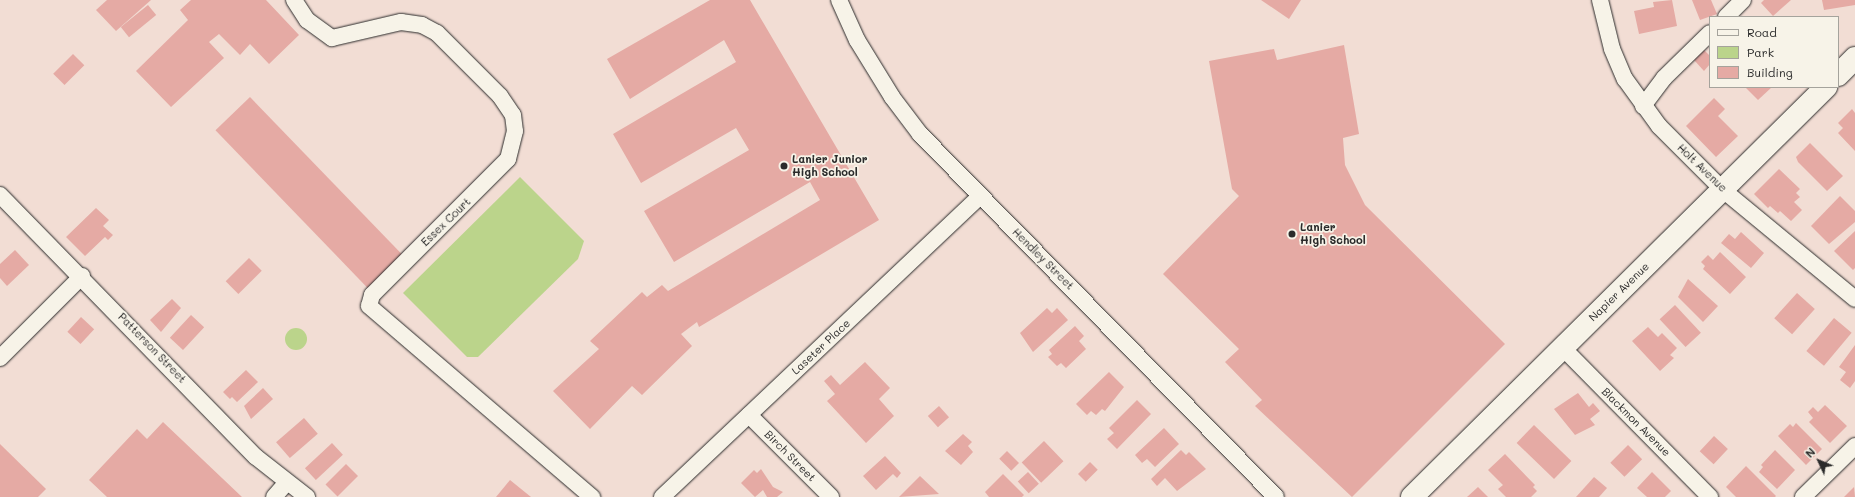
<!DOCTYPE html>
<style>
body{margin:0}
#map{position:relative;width:1855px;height:497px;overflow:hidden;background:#f2ddd4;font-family:Mali,sans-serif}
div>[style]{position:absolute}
.green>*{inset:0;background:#bbd48b}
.round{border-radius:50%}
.building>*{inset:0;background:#e5aaa4;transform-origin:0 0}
.roads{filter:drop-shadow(0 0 1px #2b2b2b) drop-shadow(0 0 1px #2b2b2b)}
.street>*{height:16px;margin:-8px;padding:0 8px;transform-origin:8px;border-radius:8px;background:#f7f3e8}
.secondary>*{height:22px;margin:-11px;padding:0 11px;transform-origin:11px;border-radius:11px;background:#f7f3e8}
.dots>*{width:11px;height:11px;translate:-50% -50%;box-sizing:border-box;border:2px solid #f7f3e8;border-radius:50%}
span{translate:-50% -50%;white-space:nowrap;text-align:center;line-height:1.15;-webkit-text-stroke:3.5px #f7f3e8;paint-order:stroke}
.poi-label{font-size:11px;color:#2b2b2b;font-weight:700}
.left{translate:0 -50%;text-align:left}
.street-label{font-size:11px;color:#2b2b2b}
.legend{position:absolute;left:1709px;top:16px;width:130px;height:72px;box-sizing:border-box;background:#f7f3e8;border:1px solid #a5a39c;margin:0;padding:5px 7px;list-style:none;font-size:12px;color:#2b2b2b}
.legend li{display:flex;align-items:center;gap:8px;height:20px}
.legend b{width:20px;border:1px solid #a5a39c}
.north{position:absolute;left:1799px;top:441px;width:40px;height:40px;-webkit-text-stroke:3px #f7f3e8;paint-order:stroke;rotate:314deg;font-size:11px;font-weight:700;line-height:16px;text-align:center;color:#2b2b2b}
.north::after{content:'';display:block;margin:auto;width:14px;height:18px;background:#2b2b2b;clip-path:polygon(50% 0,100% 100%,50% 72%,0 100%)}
</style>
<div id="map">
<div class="green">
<div style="clip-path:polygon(520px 177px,584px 241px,578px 259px,478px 357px,467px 357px,403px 293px)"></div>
<div class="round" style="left:285px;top:328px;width:22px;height:22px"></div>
</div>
<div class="building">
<div style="clip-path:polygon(107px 0,151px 0,116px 31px,96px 10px)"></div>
<div style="clip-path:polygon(191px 0,266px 0,299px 35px,269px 64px,250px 44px,240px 55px,219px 34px,209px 42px,224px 58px,171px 107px,136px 71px,188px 20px,180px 10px)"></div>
<div style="clip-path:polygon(710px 0,750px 0,879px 220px,699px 327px,697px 322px,681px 334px,692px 346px,642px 395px,632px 386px,590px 429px,553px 391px,599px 349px,590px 341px,642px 292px,647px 297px,662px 285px,668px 291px,820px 200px,810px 182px,674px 262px,644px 211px,749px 150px,736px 128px,641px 183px,613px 134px,736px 62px,724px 40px,630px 99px,607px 59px)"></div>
<div style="clip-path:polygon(1261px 0,1301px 0,1289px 19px)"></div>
<div style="clip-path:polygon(1672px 0,1677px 26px,1639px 34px,1634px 11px,1654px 7px,1653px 2px)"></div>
<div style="clip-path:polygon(1692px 0,1711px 0,1717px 14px,1700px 20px)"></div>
<div style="clip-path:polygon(1764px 0,1791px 0,1773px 16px,1761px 3px)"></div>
<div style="clip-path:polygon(1822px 0,1855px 0,1855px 5px,1824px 10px)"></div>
<div style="left:148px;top:5px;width:13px;height:35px;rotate:51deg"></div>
<div style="clip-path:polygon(1344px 45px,1359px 134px,1343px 138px,1345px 165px,1365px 205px,1505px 344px,1352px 497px,1255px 406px,1262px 400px,1225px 362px,1239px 349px,1163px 274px,1239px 196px,1232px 189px,1209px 61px,1274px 49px,1277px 60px)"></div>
<div style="clip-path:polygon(1704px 50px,1710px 56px,1710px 64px,1704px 71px,1694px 60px)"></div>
<div style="left:73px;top:54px;width:16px;height:28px;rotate:45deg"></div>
<div style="clip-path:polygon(1745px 87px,1772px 87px,1758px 100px)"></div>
<div style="left:250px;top:97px;width:219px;height:48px;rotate:46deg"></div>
<div style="clip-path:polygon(1714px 98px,1725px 109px,1718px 116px,1738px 136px,1716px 157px,1686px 126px)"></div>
<div style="clip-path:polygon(1852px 109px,1855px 113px,1855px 151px,1838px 133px,1843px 128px,1838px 123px)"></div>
<div style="clip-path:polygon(1810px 143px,1843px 176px,1827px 191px,1798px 162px,1796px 157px)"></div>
<div style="clip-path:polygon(1779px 169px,1800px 189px,1796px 193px,1800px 197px,1794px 202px,1802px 210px,1791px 221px,1780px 211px,1778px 213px,1770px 206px,1768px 208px,1754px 194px)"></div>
<div style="clip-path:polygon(1840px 196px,1855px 211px,1855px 222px,1829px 244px,1811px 226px)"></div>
<div style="clip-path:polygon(96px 208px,109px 220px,103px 226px,113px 235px,108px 240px,105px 237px,85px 256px,66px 237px)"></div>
<div style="clip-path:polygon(1855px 231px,1855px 268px,1853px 270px,1834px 251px)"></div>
<div style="clip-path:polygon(1741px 232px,1764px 253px,1751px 268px,1721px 243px,1729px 234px,1735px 239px)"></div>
<div style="clip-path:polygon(15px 250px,29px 265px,7px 286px,0 278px,0 264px)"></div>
<div style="clip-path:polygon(1720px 252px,1746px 277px,1730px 294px,1703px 269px,1705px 266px,1701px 262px,1708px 255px,1713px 260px)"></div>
<div style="left:249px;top:258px;width:18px;height:33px;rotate:45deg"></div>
<div style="clip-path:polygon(1688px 279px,1718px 306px,1703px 322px,1678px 297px)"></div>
<div style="left:1797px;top:293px;width:24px;height:34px;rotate:42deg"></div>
<div style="clip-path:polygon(172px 299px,181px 308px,161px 332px,150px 320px)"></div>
<div style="left:1675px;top:305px;width:38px;height:21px;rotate:47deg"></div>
<div style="clip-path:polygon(1047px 308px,1052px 313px,1057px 308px,1068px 320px,1033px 352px,1020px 333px)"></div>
<div style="left:191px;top:315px;width:18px;height:31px;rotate:43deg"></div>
<div style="left:81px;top:317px;width:18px;height:20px;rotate:43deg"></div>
<div style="left:1834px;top:318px;width:23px;height:43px;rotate:40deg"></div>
<div style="clip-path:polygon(1075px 326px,1084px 336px,1079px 341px,1086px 349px,1066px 368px,1061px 363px,1057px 366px,1048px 357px,1052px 354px,1049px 350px)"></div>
<div style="clip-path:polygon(1648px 327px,1658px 337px,1662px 333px,1677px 348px,1670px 355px,1674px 358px,1660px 371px,1632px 341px)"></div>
<div style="clip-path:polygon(1855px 345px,1855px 381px,1850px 388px,1840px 380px,1846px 372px,1839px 367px)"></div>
<div style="clip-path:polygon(865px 362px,890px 388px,879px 399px,894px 416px,866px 443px,827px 401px,835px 394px,824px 381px,831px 375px,840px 385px)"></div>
<div style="clip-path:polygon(246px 370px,258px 382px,237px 402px,232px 397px,230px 399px,223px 392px)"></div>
<div style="clip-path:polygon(1109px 372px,1124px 387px,1105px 411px,1102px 409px,1096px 415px,1091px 411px,1087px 415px,1076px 404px)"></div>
<div style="clip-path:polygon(263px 388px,273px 399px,251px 419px,244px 406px)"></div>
<div style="clip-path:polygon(1578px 393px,1589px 407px,1593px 403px,1600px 411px,1590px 419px,1595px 425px,1575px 435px,1554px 409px)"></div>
<div style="clip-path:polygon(1137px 400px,1151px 414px,1117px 449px,1107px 439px,1114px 433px,1109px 428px)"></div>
<div style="clip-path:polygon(1825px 405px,1847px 426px,1830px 443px,1809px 422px,1813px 418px,1808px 412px,1813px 407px,1818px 412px)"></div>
<div style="left:939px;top:406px;width:15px;height:15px;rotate:48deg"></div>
<div style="left:304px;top:418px;width:21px;height:37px;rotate:49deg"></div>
<div style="clip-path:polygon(163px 422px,242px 497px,107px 497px,89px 480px,137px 429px,147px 439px)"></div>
<div style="clip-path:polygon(1796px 423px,1822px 449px,1806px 465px,1778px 436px,1790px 424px,1793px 427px)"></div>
<div style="left:1534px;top:425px;width:52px;height:25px;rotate:44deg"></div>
<div style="clip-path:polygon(1164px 428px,1179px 444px,1155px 467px,1147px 459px,1142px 463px,1135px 455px)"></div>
<div style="clip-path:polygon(963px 434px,972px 442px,968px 446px,973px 452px,961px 465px,945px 451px)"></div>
<div style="left:1714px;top:436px;width:19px;height:21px;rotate:43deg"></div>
<div style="left:1044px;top:441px;width:28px;height:31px;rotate:46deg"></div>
<div style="left:332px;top:443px;width:16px;height:37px;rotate:47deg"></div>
<div style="clip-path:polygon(0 444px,46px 489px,38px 497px,0 497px)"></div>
<div style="left:1628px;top:445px;width:20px;height:25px;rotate:45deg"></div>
<div style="clip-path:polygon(1181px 450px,1186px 455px,1189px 452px,1206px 469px,1177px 491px,1165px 478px,1157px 486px,1151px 479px)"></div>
<div style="clip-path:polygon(1775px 450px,1795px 470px,1777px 489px,1759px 472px,1763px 467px,1761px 465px)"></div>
<div style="left:1007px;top:451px;width:17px;height:11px;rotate:45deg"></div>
<div style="clip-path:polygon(1505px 454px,1535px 485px,1533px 487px,1537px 491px,1531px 497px,1506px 497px,1498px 489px,1503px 485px,1488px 470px)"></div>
<div style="clip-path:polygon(885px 456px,901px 473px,897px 478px,893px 474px,876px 490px,863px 476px)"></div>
<div style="left:1090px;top:462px;width:11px;height:17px;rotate:45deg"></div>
<div style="left:346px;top:464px;width:17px;height:29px;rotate:45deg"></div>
<div style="clip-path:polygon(1746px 466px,1776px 496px,1775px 497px,1736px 497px,1726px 487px)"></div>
<div style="clip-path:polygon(761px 469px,773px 487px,783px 492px,777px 497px,767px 497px,763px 490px,755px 497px,741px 483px,754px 470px,757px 473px)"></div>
<div style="left:1028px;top:472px;width:16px;height:14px;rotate:47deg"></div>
<div style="clip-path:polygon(1652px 472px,1671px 491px,1665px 497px,1647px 497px,1637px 488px)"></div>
<div style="clip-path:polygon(1003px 474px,1024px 495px,1022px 497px,989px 497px,985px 492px)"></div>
<div style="clip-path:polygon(920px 476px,939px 494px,899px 497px)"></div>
<div style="clip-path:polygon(1594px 477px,1607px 488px,1599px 497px,1576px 497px)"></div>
<div style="clip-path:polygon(510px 480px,531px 497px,496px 497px)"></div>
<div style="clip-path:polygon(1478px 487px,1488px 497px,1467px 497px)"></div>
<div style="clip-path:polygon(1854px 487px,1855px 497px,1844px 497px)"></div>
</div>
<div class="roads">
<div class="street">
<div style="left:294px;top:0;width:24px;rotate:57deg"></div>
<div style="left:307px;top:20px;width:31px;rotate:36deg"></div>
<div style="left:332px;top:38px;width:71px;rotate:-13.1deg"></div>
<div style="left:401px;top:22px;width:21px;rotate:8deg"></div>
<div style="left:422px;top:25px;width:17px;rotate:28deg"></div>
<div style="left:437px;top:33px;width:89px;rotate:45deg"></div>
<div style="left:500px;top:96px;width:23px;rotate:56deg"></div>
<div style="left:513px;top:115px;width:16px;rotate:83deg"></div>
<div style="left:515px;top:131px;width:29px;rotate:104deg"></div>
<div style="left:508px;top:159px;width:192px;rotate:135deg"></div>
<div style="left:372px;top:295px;width:11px;rotate:105deg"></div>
<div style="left:369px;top:306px;width:294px;rotate:40.6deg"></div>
<div style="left:839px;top:0;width:44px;rotate:65.8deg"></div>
<div style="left:857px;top:40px;width:67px;rotate:58.4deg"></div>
<div style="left:892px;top:97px;width:46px;rotate:52.9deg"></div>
<div style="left:920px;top:134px;width:508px;rotate:45.56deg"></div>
<div style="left:1600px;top:0;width:50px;rotate:76.2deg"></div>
<div style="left:1612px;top:49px;width:33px;rotate:67deg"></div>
<div style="left:1625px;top:79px;width:58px;rotate:54.1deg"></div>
<div style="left:1659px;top:126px;width:91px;rotate:45deg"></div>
<div style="left:1723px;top:190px;width:171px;rotate:39.5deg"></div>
<div style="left:1726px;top:17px;width:24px;rotate:-45deg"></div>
<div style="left:1643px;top:106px;width:35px;rotate:-53deg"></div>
<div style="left:1664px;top:78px;width:64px;rotate:-44.4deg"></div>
<div style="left:0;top:195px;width:366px;rotate:45.7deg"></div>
<div style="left:256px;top:457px;width:65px;rotate:38.1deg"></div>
<div style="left:1562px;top:347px;width:211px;rotate:45.4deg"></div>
<div style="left:0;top:358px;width:116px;rotate:-45deg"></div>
<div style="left:749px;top:415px;width:116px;rotate:45deg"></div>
<div style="left:274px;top:497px;width:18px;rotate:-49deg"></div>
<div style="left:662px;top:497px;width:438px;rotate:-43.4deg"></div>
<div style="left:1803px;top:497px;width:73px;rotate:-44.4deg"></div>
</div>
<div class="secondary">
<div style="left:1838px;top:75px;width:24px;rotate:-45deg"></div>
<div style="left:1412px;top:497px;width:583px;rotate:-44.72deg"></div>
</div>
</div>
<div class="dots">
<div style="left:784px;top:166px;background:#2b2b2b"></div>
<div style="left:1292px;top:234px;background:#2b2b2b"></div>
</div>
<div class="poi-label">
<span class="left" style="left:792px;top:166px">Lanier Junior<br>High School</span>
<span class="left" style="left:1300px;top:234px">Lanier<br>High School</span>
</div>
<div class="street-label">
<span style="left:1702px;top:168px;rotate:44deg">Holt Avenue</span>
<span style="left:446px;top:222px;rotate:-44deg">Essex Court</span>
<span style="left:1043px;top:259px;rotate:45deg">Hendley Street</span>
<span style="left:1619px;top:292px;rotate:-44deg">Napier Avenue</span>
<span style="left:821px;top:347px;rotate:-43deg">Laseter Place</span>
<span style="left:152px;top:348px;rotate:46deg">Patterson Street</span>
<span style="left:1636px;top:422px;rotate:45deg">Blackmon Avenue</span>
<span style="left:790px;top:456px;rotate:45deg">Birch Street</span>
</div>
<ul class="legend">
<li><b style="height:5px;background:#f7f3e8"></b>Road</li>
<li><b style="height:11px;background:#bbd48b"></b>Park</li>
<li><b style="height:11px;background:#e5aaa4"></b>Building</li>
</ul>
<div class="north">N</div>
</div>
